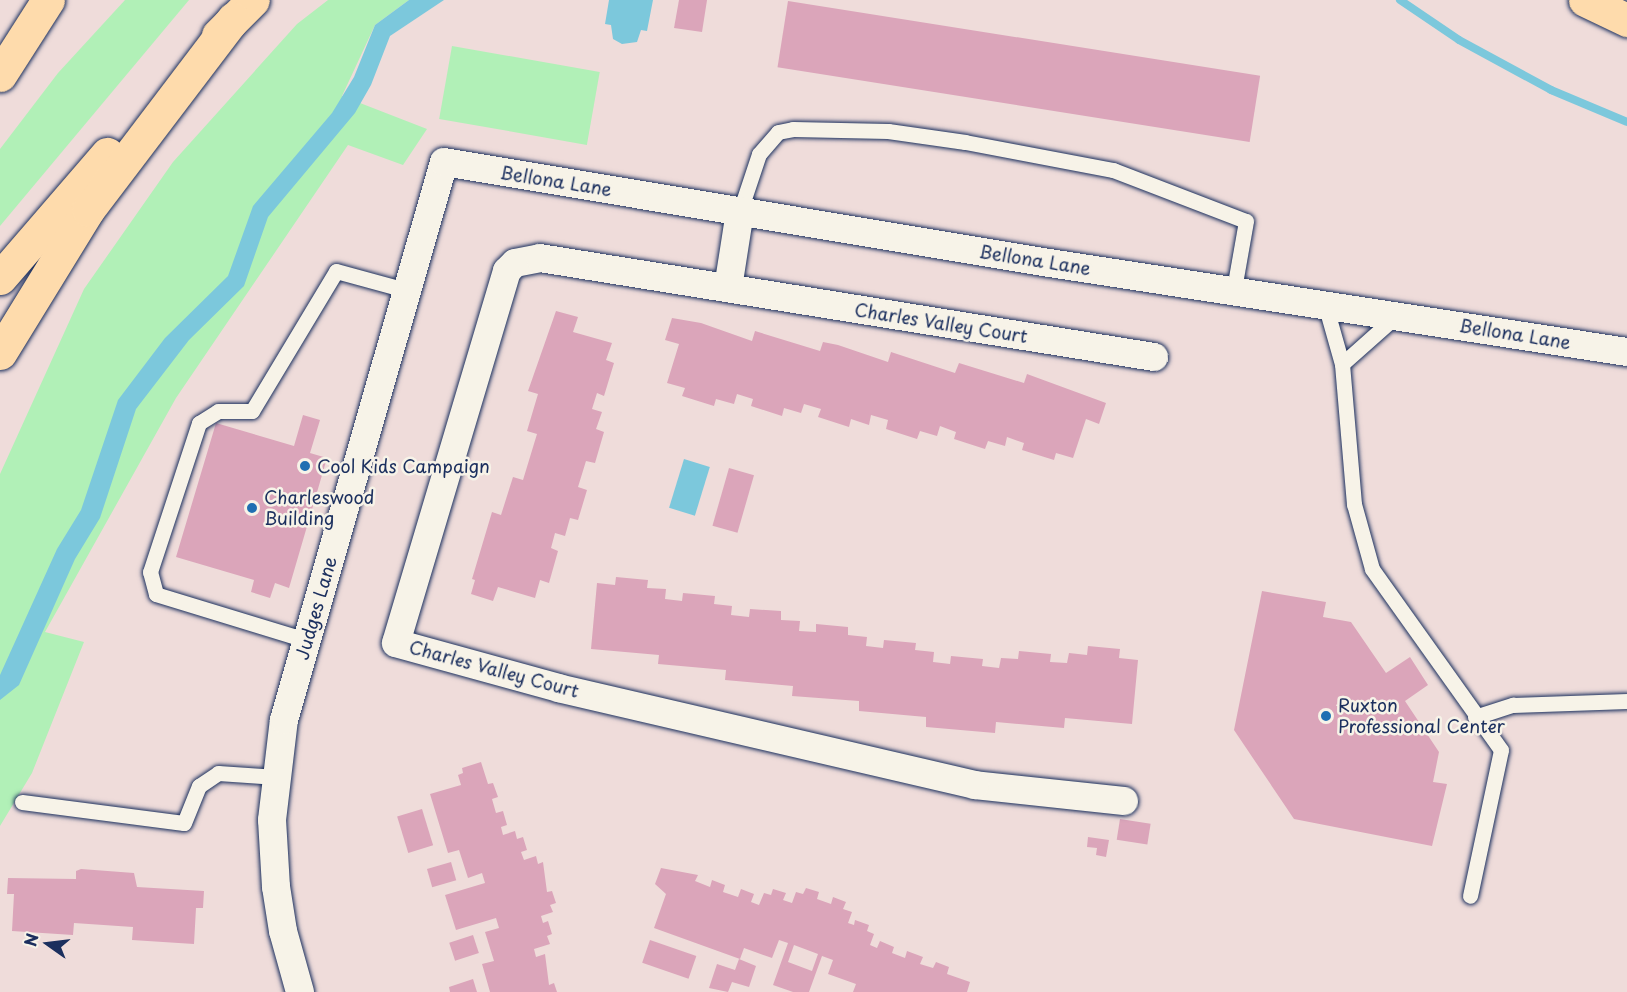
<!DOCTYPE html>
<style>
body{margin:0}
#map{position:relative;width:1627px;height:992px;overflow:hidden;background:#efdcda;font-family:"Playpen Sans",sans-serif}
div>[style]{position:absolute}
.green>*{inset:0;background:#b1f0b7;transform-origin:0 0}
.water>*{inset:0;background:#7cc8dc;transform-origin:0 0}
.stream>*{height:8px;margin:-4px;padding:0 4px;transform-origin:4px;border-radius:4px;background:#7cc8dc}
.building>*{inset:0;background:#dba5ba;transform-origin:0 0}
.roads{filter:drop-shadow(0 0 2px #1b2f5e) drop-shadow(0 0 2px #1b2f5e)}
.service>*{height:15px;margin:-7.5px;padding:0 7.5px;transform-origin:7.5px;border-radius:7.5px;background:#f7f3e8}
.minor>*{height:28px;margin:-14px;padding:0 14px;transform-origin:14px;border-radius:14px;background:#f7f3e8}
.primary>*{height:33px;margin:-16.5px;padding:0 16.5px;transform-origin:16.5px;border-radius:16.5px;background:#fedbac}
.motorway>*{height:33px;margin:-16.5px;padding:0 16.5px;transform-origin:16.5px;border-radius:16.5px;background:#fedbac}
.dots>*{width:16px;height:16px;translate:-50% -50%;box-sizing:border-box;border:3px solid #f7f3e8;border-radius:50%}
span{translate:-50% -50%;white-space:nowrap;text-align:center;line-height:1.15;-webkit-text-stroke:5px #f7f3e8;paint-order:stroke}
.street-label{font-size:18px;color:#1b2f5e}
.poi-label{font-size:18px;color:#1b2f5e}
.left{translate:0 -50%;text-align:left}
.north{position:absolute;left:18px;top:914px;width:60px;height:60px;-webkit-text-stroke:4px #f7f3e8;paint-order:stroke;rotate:284deg;font-size:16px;font-weight:700;line-height:24px;text-align:center;color:#1b2f5e}
.north::after{content:'';display:block;margin:auto;width:21px;height:27px;background:#1b2f5e;clip-path:polygon(50% 0,100% 100%,50% 72%,0 100%)}
</style>
<div id="map">
<div class="green">
<div style="clip-path:polygon(125px 0,189px 0,0 226px,0 149px,58px 73px)"></div>
<div style="clip-path:polygon(328px 0,409px 0,375px 25px,342px 96px,427px 129px,403px 165px,348px 145px,176px 398px,45px 632px,84px 642px,32px 773px,0 826px,0 474px,84px 289px,173px 162px,297px 24px)"></div>
<div style="left:452px;top:46px;width:150px;height:74px;rotate:10deg"></div>
</div>
<div class="water">
<div style="clip-path:polygon(409px 0,444px 0,390px 36px,371px 85px,355px 113px,268px 217px,244px 286px,189px 340px,136px 409px,100px 518px,75px 559px,19px 685px,0 700px,0 675px,57px 549px,81px 510px,118px 400px,165px 338px,228px 276px,253px 206px,332px 113px,354px 77px,375px 25px)"></div>
<div style="clip-path:polygon(609px 0,653px 0,647px 31px,641px 30px,637px 42px,622px 44px,613px 39px,611px 25px,605px 24px)"></div>
<div style="left:684px;top:459px;width:27px;height:51px;rotate:17deg"></div>
</div>
<div class="stream">
<div style="left:1400px;top:0;width:71px;rotate:34.1deg"></div>
<div style="left:1459px;top:40px;width:105px;rotate:28.5deg"></div>
<div style="left:1551px;top:90px;width:82px;rotate:22.8deg"></div>
</div>
<div class="building">
<div style="clip-path:polygon(679px 0,707px 0,702px 32px,674px 28px)"></div>
<div style="left:788px;top:1px;width:478px;height:67px;rotate:9deg"></div>
<div style="clip-path:polygon(556px 311px,578px 317px,573px 332px,612px 343px,606px 360px,614px 363px,604px 396px,597px 393px,592px 409px,602px 412px,596px 429px,604px 432px,595px 463px,586px 461px,578px 487px,587px 490px,578px 520px,570px 518px,565px 536px,555px 533px,551px 548px,558px 551px,549px 583px,540px 580px,535px 598px,498px 587px,493px 601px,471px 594px,475px 580px,472px 579px,492px 512px,501px 515px,513px 477px,523px 480px,537px 434px,527px 431px,538px 394px,528px 391px)"></div>
<div style="clip-path:polygon(672px 318px,701px 323px,752px 341px,755px 331px,820px 351px,823px 342px,838px 345px,888px 362px,891px 352px,955px 373px,959px 363px,1024px 383px,1027px 374px,1106px 403px,1099px 424px,1086px 419px,1073px 458px,1056px 453px,1054px 460px,1022px 450px,1024px 443px,1007px 437px,1005px 446px,988px 441px,985px 449px,954px 439px,956px 432px,940px 426px,937px 436px,920px 431px,917px 439px,886px 429px,888px 420px,871px 415px,869px 425px,851px 419px,849px 427px,818px 417px,821px 409px,804px 404px,801px 413px,784px 408px,782px 416px,751px 406px,753px 399px,737px 394px,734px 404px,716px 399px,714px 406px,682px 396px,685px 388px,667px 383px,679px 344px,665px 340px)"></div>
<div style="clip-path:polygon(303px 415px,320px 420px,310px 453px,327px 458px,289px 588px,275px 583px,270px 598px,251px 592px,254px 580px,176px 557px,216px 423px,294px 446px)"></div>
<div style="left:729px;top:468px;width:26px;height:60px;rotate:16deg"></div>
<div style="clip-path:polygon(616px 577px,648px 580px,647px 588px,666px 589px,665px 599px,682px 601px,683px 593px,715px 596px,714px 604px,732px 606px,731px 615px,749px 617px,750px 609px,781px 611px,781px 620px,800px 621px,799px 631px,816px 632px,816px 624px,848px 627px,848px 635px,867px 637px,866px 646px,883px 648px,884px 640px,916px 643px,915px 650px,934px 652px,933px 662px,950px 664px,951px 656px,983px 659px,982px 666px,999px 668px,1001px 658px,1018px 659px,1019px 651px,1051px 654px,1050px 662px,1067px 663px,1069px 653px,1087px 655px,1088px 646px,1120px 649px,1119px 658px,1138px 660px,1132px 724px,1065px 718px,1064px 728px,996px 722px,995px 733px,926px 727px,926px 717px,859px 711px,859px 701px,792px 696px,793px 686px,725px 680px,726px 670px,658px 664px,659px 655px,591px 649px,597px 583px,615px 585px)"></div>
<div style="clip-path:polygon(1262px 591px,1326px 602px,1323px 617px,1351px 622px,1386px 673px,1410px 657px,1428px 685px,1405px 701px,1439px 752px,1433px 782px,1447px 784px,1432px 846px,1294px 819px,1234px 730px)"></div>
<div style="clip-path:polygon(481px 762px,488px 784px,493px 783px,498px 797px,492px 799px,496px 813px,503px 811px,507px 825px,501px 827px,503px 835px,515px 831px,517px 839px,523px 837px,527px 850px,521px 852px,524px 860px,536px 856px,538px 864px,543px 862px,547px 892px,552px 891px,556px 903px,550px 905px,553px 912px,541px 916px,543px 923px,548px 921px,552px 934px,547px 936px,550px 944px,534px 949px,536px 957px,545px 954px,549px 985px,554px 983px,557px 992px,490px 992px,482px 964px,494px 961px,485px 932px,499px 928px,496px 918px,456px 930px,445px 895px,485px 883px,482px 873px,468px 878px,459px 850px,448px 853px,430px 794px,461px 785px,458px 775px,463px 773px,462px 768px)"></div>
<div style="left:422px;top:809px;width:38px;height:26px;rotate:73deg"></div>
<div style="left:1120px;top:819px;width:31px;height:21px;rotate:9deg"></div>
<div style="clip-path:polygon(1088px 837px,1109px 840px,1106px 857px,1096px 855px,1097px 848px,1087px 847px)"></div>
<div style="left:451px;top:862px;width:19px;height:25px;rotate:74deg"></div>
<div style="clip-path:polygon(evenodd,661px 868px,698px 875px,695px 881px,710px 887px,712px 880px,725px 885px,723px 892px,738px 897px,741px 889px,754px 894px,751px 902px,759px 905px,764px 893px,771px 895px,773px 889px,786px 893px,783px 900px,792px 903px,796px 892px,803px 894px,806px 888px,819px 892px,817px 899px,831px 904px,833px 897px,846px 902px,843px 909px,852px 912px,848px 923px,854px 925px,855px 920px,869px 925px,867px 931px,874px 934px,870px 945px,877px 948px,880px 941px,894px 947px,892px 953px,905px 958px,907px 951px,923px 957px,920px 964px,933px 968px,936px 962px,949px 967px,947px 974px,970px 982px,967px 992px,853px 992px,856px 984px,828px 974px,833px 960px,822px 956px,809px 992px,793px 992px,773px 985px,788px 943px,779px 940px,772px 958px,744px 948px,740px 959px,654px 928px,666px 894px,655px 884px,661px 868px,794px 945px,818px 954px,812px 971px,788px 962px,794px 945px)"></div>
<div style="clip-path:polygon(81px 869px,134px 873px,137px 887px,204px 891px,203px 908px,196px 908px,194px 944px,132px 940px,133px 927px,74px 923px,73px 935px,12px 931px,14px 894px,7px 894px,8px 878px,76px 879px,76px 871px)"></div>
<div style="left:473px;top:935px;width:19px;height:25px;rotate:72deg"></div>
<div style="left:650px;top:940px;width:49px;height:24px;rotate:19deg"></div>
<div style="clip-path:polygon(739px 959px,756px 966px,749px 987px,732px 982px,728px 992px,709px 988px,717px 964px,735px 970px)"></div>
<div style="clip-path:polygon(473px 979px,477px 992px,450px 992px,449px 987px)"></div>
</div>
<div class="roads">
<div class="service">
<div style="left:740px;top:211px;width:60px;rotate:-71.6deg"></div>
<div style="left:759px;top:154px;width:29px;rotate:-49deg"></div>
<div style="left:778px;top:132px;width:15px;rotate:-11deg"></div>
<div style="left:793px;top:129px;width:95px;rotate:1.2deg"></div>
<div style="left:888px;top:131px;width:78px;rotate:8.1deg"></div>
<div style="left:965px;top:142px;width:151px;rotate:10.7deg"></div>
<div style="left:1113px;top:170px;width:142px;rotate:21deg"></div>
<div style="left:1246px;top:221px;width:69px;rotate:100deg"></div>
<div style="left:1325px;top:304px;width:62px;rotate:74.2deg"></div>
<div style="left:1342px;top:364px;width:141px;rotate:85.1deg"></div>
<div style="left:1354px;top:504px;width:67px;rotate:74.5deg"></div>
<div style="left:1372px;top:569px;width:222px;rotate:54.5deg"></div>
<div style="left:1501px;top:750px;width:149px;rotate:102deg"></div>
<div style="left:1342px;top:364px;width:72px;rotate:-41.6deg"></div>
<div style="left:306px;top:640px;width:157px;rotate:-163deg"></div>
<div style="left:156px;top:594px;width:23px;rotate:-105deg"></div>
<div style="left:150px;top:572px;width:157px;rotate:-71.8deg"></div>
<div style="left:199px;top:423px;width:22px;rotate:-32deg"></div>
<div style="left:218px;top:411px;width:34px"></div>
<div style="left:252px;top:411px;width:163px;rotate:-59deg"></div>
<div style="left:336px;top:271px;width:76px;rotate:15.3deg"></div>
<div style="left:1475px;top:717px;width:40px;rotate:-18deg"></div>
<div style="left:1513px;top:705px;width:114px;rotate:-2deg"></div>
<div style="left:22px;top:802px;width:163px;rotate:7.4deg"></div>
<div style="left:184px;top:823px;width:40px;rotate:-68deg"></div>
<div style="left:199px;top:786px;width:23px;rotate:-34deg"></div>
<div style="left:218px;top:773px;width:59px;rotate:3.9deg"></div>
</div>
<div class="minor">
<div style="left:728px;top:288px;width:78px;rotate:-81.1deg"></div>
<div style="left:1124px;top:801px;width:150px;rotate:-173.9deg"></div>
<div style="left:975px;top:785px;width:427px;rotate:-166.9deg"></div>
<div style="left:559px;top:688px;width:169px;rotate:-164.6deg"></div>
<div style="left:396px;top:643px;width:388px;rotate:-73.4deg"></div>
<div style="left:507px;top:271px;width:11px;rotate:-45deg"></div>
<div style="left:515px;top:263px;width:25px;rotate:-11deg"></div>
<div style="left:540px;top:258px;width:622px;rotate:9.16deg"></div>
<div style="left:300px;top:992px;width:63px;rotate:-105.6deg"></div>
<div style="left:283px;top:931px;width:45px;rotate:-99deg"></div>
<div style="left:276px;top:887px;width:67px;rotate:-93.4deg"></div>
<div style="left:272px;top:820px;width:101px;rotate:-83.2deg"></div>
<div style="left:284px;top:720px;width:580px;rotate:-74deg"></div>
<div style="left:444px;top:162px;width:607px;rotate:9.48deg"></div>
<div style="left:1043px;top:262px;width:591px;rotate:8.76deg"></div>
</div>
<div class="primary">
<div style="left:1585px;top:0;width:47px;rotate:25.5deg"></div>
</div>
<div class="motorway">
<div style="left:218px;top:35px;width:49px;rotate:-45deg"></div>
<div style="left:0;top:75px;width:89px;rotate:-57.4deg"></div>
<div style="left:0;top:278px;width:164px;rotate:-49.2deg"></div>
<div style="left:0;top:353px;width:168px;rotate:-58.4deg"></div>
<div style="left:88px;top:210px;width:240px;rotate:-52.8deg"></div>
</div>
</div>
<div class="dots">
<div style="left:305px;top:466px;background:#1f6fb2"></div>
<div style="left:252px;top:508px;background:#1f6fb2"></div>
<div style="left:1326px;top:716px;background:#1f6fb2"></div>
</div>
<div class="street-label">
<span style="left:556px;top:181px;rotate:9deg">Bellona Lane</span>
<span style="left:1035px;top:260px;rotate:9deg">Bellona Lane</span>
<span style="left:941px;top:323px;rotate:9deg">Charles Valley Court</span>
<span style="left:1515px;top:334px;rotate:9deg">Bellona Lane</span>
<span style="left:316px;top:608px;rotate:-74deg">Judges Lane</span>
<span style="left:494px;top:669px;rotate:15deg">Charles Valley Court</span>
</div>
<div class="poi-label">
<span class="left" style="left:317px;top:466px">Cool Kids Campaign</span>
<span class="left" style="left:264px;top:508px">Charleswood<br>Building</span>
<span class="left" style="left:1338px;top:716px">Ruxton<br>Professional Center</span>
</div>
<div class="north">N</div>
</div>
